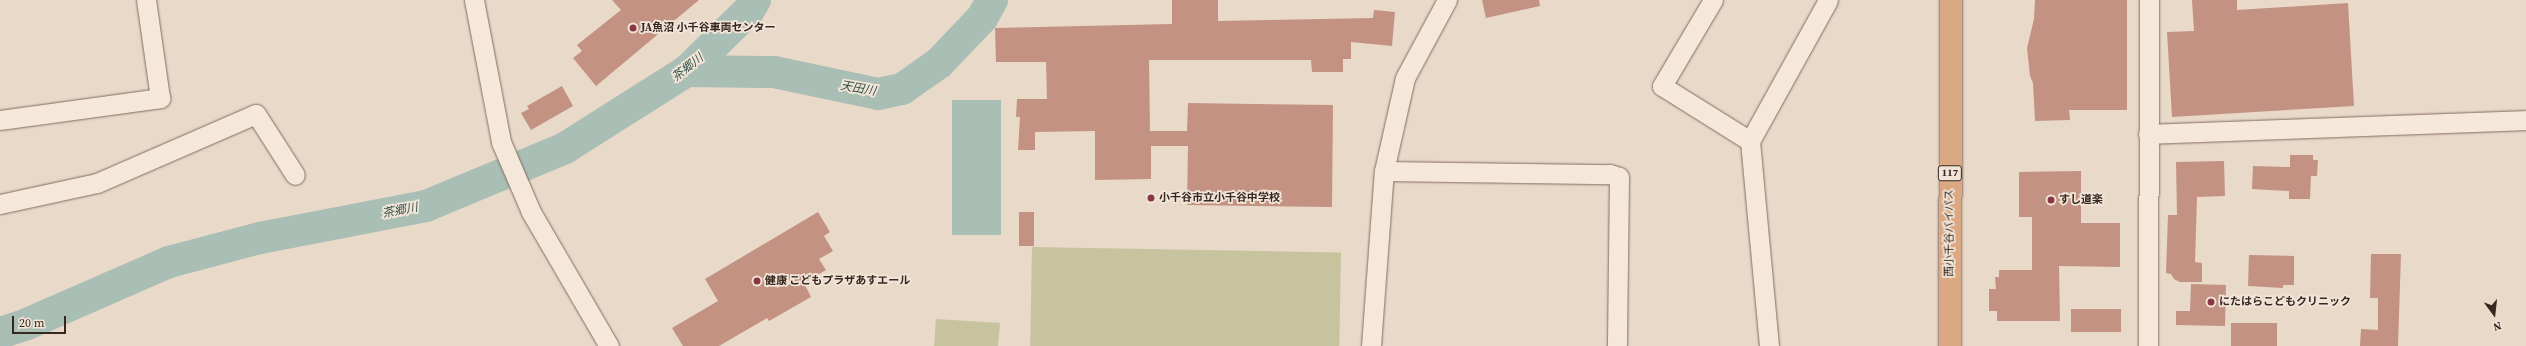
<!DOCTYPE html>
<meta charset="utf-8">
<style>
body{margin:0}
#map{position:relative;width:2526px;height:346px;overflow:hidden;background:#e9d9c9;font-family:"Source Serif 4","Noto Sans JP",serif}
div>[style]{position:absolute}
.green>*{inset:0;background:#c6c39e;transform-origin:0 0}
.water>*{inset:0;background:#a9beb4;transform-origin:0 0}
.river>*{height:32px;margin:-16px;padding:0 16px;transform-origin:16px;border-radius:16px;background:#a9beb4}
.building>*{inset:0;background:#c39283;transform-origin:0 0}
.roads{filter:drop-shadow(0 0 1px #836c5f) drop-shadow(0 0 1px #836c5f)}
.minor>*{height:19px;margin:-9.5px;padding:0 9.5px;transform-origin:9.5px;border-radius:9.5px;background:#f5e8db}
.trunk>*{height:22px;margin:-11px;padding:0 11px;transform-origin:11px;border-radius:11px;background:#dba884}
.dots>*{width:11px;height:11px;translate:-50% -50%;box-sizing:border-box;border:2px solid #f2e5d7;border-radius:50%}
span{translate:-50% -50%;white-space:nowrap;text-align:center;line-height:1.15;-webkit-text-stroke:3.5px #f2e5d7;paint-order:stroke}
.shield-label span{padding:1px 3px;background:#f2e5d7;border:1px solid;border-radius:3px;-webkit-text-stroke-width:0}
.shield-label{font-size:10px;color:#362721;font-weight:700}
.poi-label{font-size:11px;color:#362721;font-weight:700}
.left{translate:0 -50%;text-align:left}
.street-label{font-size:11px;color:#362721}
.water-label{font-size:12px;color:#32544b;font-style:italic}
.north{position:absolute;left:2474px;top:294px;width:40px;height:40px;-webkit-text-stroke:3px #f2e5d7;paint-order:stroke;rotate:165deg;font-size:11px;font-weight:700;line-height:16px;text-align:center;color:#362721}
.north::after{content:'';display:block;margin:auto;width:14px;height:18px;background:#362721;clip-path:polygon(50% 0,100% 100%,50% 72%,0 100%)}
.scale{position:absolute;left:12px;top:316px;width:54px;height:18px;box-sizing:border-box;border:2px solid #362721;border-top:0;padding-left:5px;font-size:12px;line-height:14px;white-space:nowrap;color:#362721;-webkit-text-stroke:3px #f2e5d7;paint-order:stroke}
</style>
<div id="map">
<div class="green">
<div style="left:1032px;top:247px;width:309px;height:99px;rotate:1deg"></div>
<div style="clip-path:polygon(936px 319px,1000px 323px,998px 346px,934px 346px)"></div>
</div>
<div class="water">
<div style="left:1001px;top:100px;width:135px;height:49px;rotate:90deg"></div>
</div>
<div class="river">
<div style="left:687px;top:71px;width:87px;rotate:0.7deg"></div>
<div style="left:774px;top:72px;width:106px;rotate:11.9deg"></div>
<div style="left:878px;top:94px;width:25px;rotate:-12deg"></div>
<div style="left:902px;top:89px;width:45px;rotate:-35.1deg"></div>
<div style="left:939px;top:63px;width:62px;rotate:-46.3deg"></div>
<div style="left:982px;top:18px;width:21px;rotate:-61deg"></div>
<div style="left:0;top:333px;width:28px;rotate:-18deg"></div>
<div style="left:27px;top:324px;width:155px;rotate:-23.6deg"></div>
<div style="left:169px;top:262px;width:94px;rotate:-14.8deg"></div>
<div style="left:260px;top:238px;width:169px;rotate:-10.9deg"></div>
<div style="left:426px;top:206px;width:151px;rotate:-22.6deg"></div>
<div style="left:565px;top:148px;width:144px;rotate:-32.3deg"></div>
<div style="left:687px;top:71px;width:87px;rotate:-44.5deg"></div>
<div style="left:749px;top:10px;width:12px;rotate:-59deg"></div>
</div>
<div class="building">
<div style="clip-path:polygon(612px 0,699px 0,596px 86px,573px 58px,582px 51px,577px 45px,621px 10px)"></div>
<div style="clip-path:polygon(1172px 0,1218px 0,1218px 21px,1373px 18px,1374px 10px,1395px 12px,1392px 46px,1351px 42px,1351px 59px,1343px 59px,1343px 72px,1312px 72px,1311px 60px,1149px 60px,1150px 131px,1187px 131px,1188px 103px,1333px 105px,1332px 207px,1187px 205px,1188px 146px,1151px 146px,1151px 179px,1095px 180px,1095px 131px,1035px 132px,1035px 150px,1018px 150px,1020px 117px,1016px 117px,1017px 99px,1047px 99px,1046px 62px,996px 62px,995px 28px,1172px 24px)"></div>
<div style="clip-path:polygon(1482px 0,1539px 0,1540px 6px,1486px 18px)"></div>
<div style="clip-path:polygon(2035px 0,2127px 0,2127px 110px,2069px 110px,2070px 120px,2035px 121px,2033px 83px,2030px 76px,2027px 48px,2034px 19px)"></div>
<div style="clip-path:polygon(2192px 0,2237px 0,2237px 10px,2348px 3px,2354px 106px,2172px 117px,2167px 32px,2194px 31px)"></div>
<div style="clip-path:polygon(562px 86px,573px 106px,531px 130px,521px 113px,529px 109px,527px 106px)"></div>
<div style="clip-path:polygon(2290px 155px,2313px 155px,2313px 160px,2318px 160px,2317px 176px,2311px 176px,2310px 199px,2289px 199px,2289px 191px,2252px 189px,2253px 166px,2290px 167px)"></div>
<div style="clip-path:polygon(2224px 161px,2225px 196px,2197px 197px,2195px 262px,2202px 263px,2202px 282px,2180px 282px,2174px 279px,2171px 274px,2166px 273px,2168px 215px,2177px 215px,2176px 162px)"></div>
<div style="clip-path:polygon(2081px 171px,2081px 223px,2120px 223px,2120px 267px,2059px 266px,2060px 321px,1997px 321px,1997px 311px,1989px 311px,1989px 289px,1996px 289px,1995px 277px,1999px 277px,1999px 270px,2032px 270px,2032px 217px,2019px 217px,2019px 172px)"></div>
<div style="clip-path:polygon(818px 212px,830px 232px,824px 236px,833px 251px,819px 259px,826px 270px,804px 283px,811px 297px,769px 321px,767px 318px,719px 346px,683px 346px,672px 328px,718px 301px,705px 279px)"></div>
<div style="left:1019px;top:212px;width:15px;height:34px"></div>
<div style="clip-path:polygon(2371px 254px,2401px 254px,2398px 346px,2360px 346px,2361px 329px,2378px 330px,2378px 298px,2370px 298px)"></div>
<div style="clip-path:polygon(2249px 255px,2294px 256px,2294px 285px,2283px 285px,2283px 288px,2248px 286px)"></div>
<div style="clip-path:polygon(2191px 284px,2226px 285px,2225px 326px,2176px 325px,2176px 311px,2190px 311px)"></div>
<div style="left:2121px;top:309px;width:23px;height:50px;rotate:90deg"></div>
<div style="left:2231px;top:323px;width:46px;height:23px"></div>
</div>
<div class="roads">
<div class="minor">
<div style="left:474px;top:0;width:145px;rotate:79.2deg"></div>
<div style="left:501px;top:142px;width:76px;rotate:66.8deg"></div>
<div style="left:531px;top:212px;width:155px;rotate:59.8deg"></div>
<div style="left:1713px;top:0;width:100px;rotate:120.7deg"></div>
<div style="left:1662px;top:86px;width:104px;rotate:32deg"></div>
<div style="left:0;top:120px;width:162px;rotate:-7.8deg"></div>
<div style="left:160px;top:98px;width:99px;rotate:-98.1deg"></div>
<div style="left:2148px;top:134px;width:378px;rotate:-2.1deg"></div>
<div style="left:1384px;top:171px;width:226px;rotate:0.8deg"></div>
<div style="left:1610px;top:174px;width:9px;rotate:18deg"></div>
<div style="left:1619px;top:177px;width:169px;rotate:90.7deg"></div>
<div style="left:0;top:204px;width:99px;rotate:-12.2deg"></div>
<div style="left:97px;top:183px;width:173px;rotate:-23.5deg"></div>
<div style="left:256px;top:114px;width:72px;rotate:57.4deg"></div>
<div style="left:1371px;top:346px;width:175px;rotate:-85.8deg"></div>
<div style="left:1384px;top:171px;width:95px;rotate:-77.3deg"></div>
<div style="left:1405px;top:78px;width:89px;rotate:-61.7deg"></div>
<div style="left:1769px;top:346px;width:206px;rotate:-95.3deg"></div>
<div style="left:1750px;top:141px;width:161px;rotate:-61deg"></div>
<div style="left:2148px;top:346px;width:346px;rotate:-89.8deg"></div>
</div>
<div class="trunk">
<div style="left:1950px;top:346px;width:346px;rotate:-89.8deg"></div>
</div>
</div>
<div class="dots">
<div style="left:633px;top:28px;background:#8b3647"></div>
<div style="left:1151px;top:198px;background:#8b3647"></div>
<div style="left:2051px;top:200px;background:#8b3647"></div>
<div style="left:757px;top:281px;background:#8b3647"></div>
<div style="left:2211px;top:302px;background:#8b3647"></div>
</div>
<div class="shield-label">
<span style="left:1950px;top:173px">117</span>
</div>
<div class="poi-label">
<span class="left" style="left:641px;top:28px">JA魚沼 小千谷車両センター</span>
<span class="left" style="left:1159px;top:198px">小千谷市立小千谷中学校</span>
<span class="left" style="left:2059px;top:200px">すし道楽</span>
<span class="left" style="left:765px;top:281px">健康 こどもプラザあすエール</span>
<span class="left" style="left:2219px;top:302px">にたはらこどもクリニック</span>
</div>
<div class="street-label">
<span style="left:1950px;top:233px;rotate:-90deg">西小千谷バイパス</span>
</div>
<div class="water-label">
<span style="left:688px;top:68px;rotate:-39deg">茶郷川</span>
<span style="left:858px;top:89px;rotate:10deg">天田川</span>
<span style="left:400px;top:211px;rotate:-11deg">茶郷川</span>
</div>
<div class="north">N</div>
<div class="scale">20 m</div>
</div>
